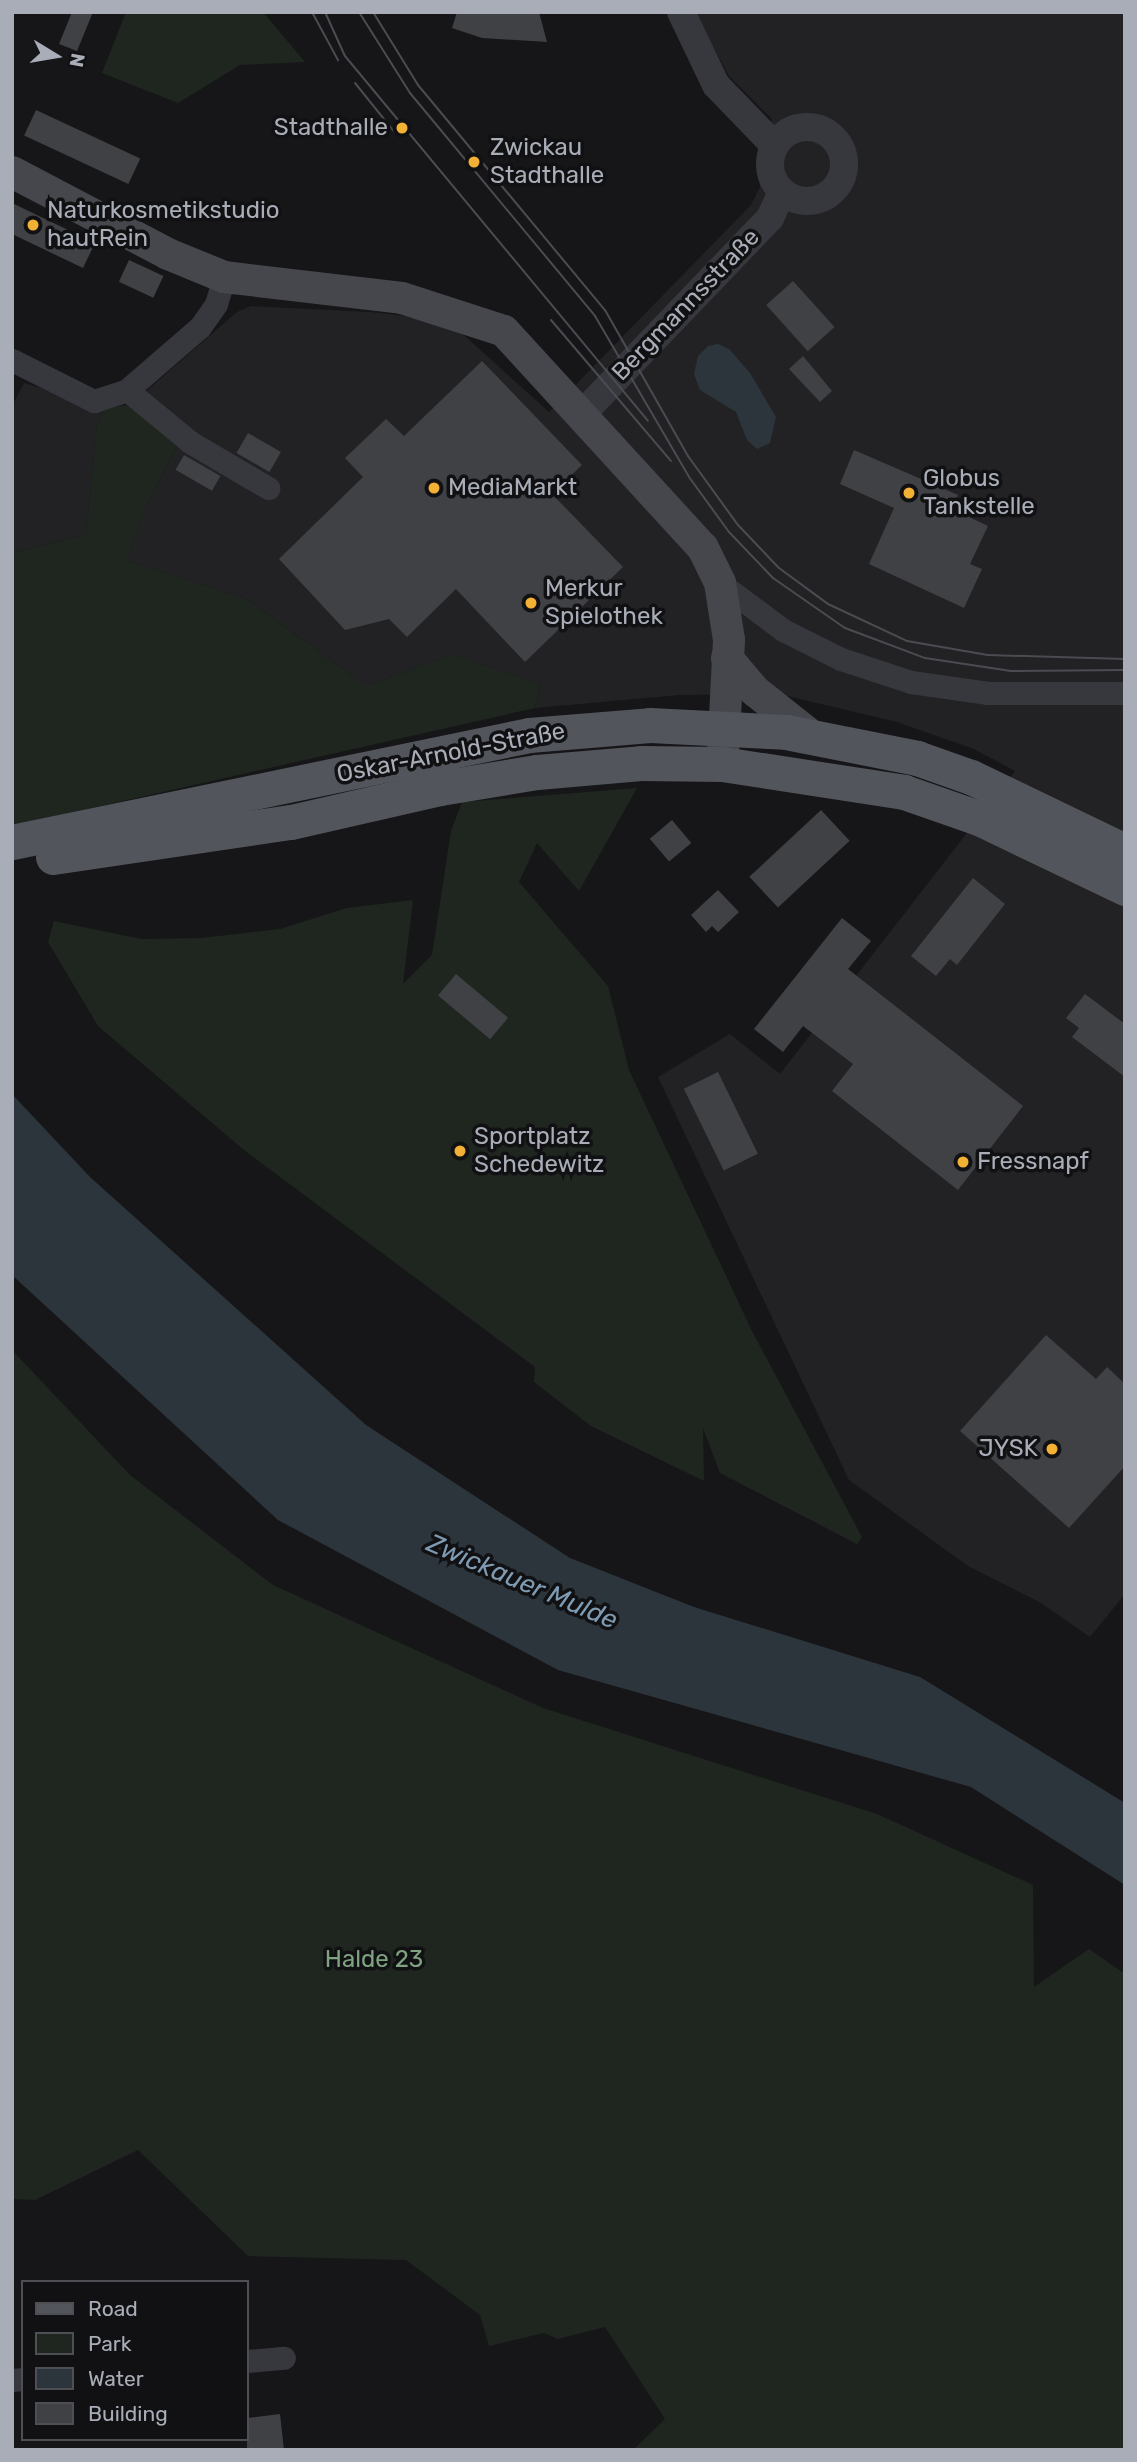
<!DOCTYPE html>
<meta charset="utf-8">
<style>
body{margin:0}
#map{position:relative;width:1137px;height:2462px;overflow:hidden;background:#161618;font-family:Rubik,sans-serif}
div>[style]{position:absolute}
.built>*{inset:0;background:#222225}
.green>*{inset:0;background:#1e261f}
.water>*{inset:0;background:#2c353c}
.building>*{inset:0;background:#404145;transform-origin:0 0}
.minor>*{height:23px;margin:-11.5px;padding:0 11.5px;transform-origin:11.5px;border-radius:11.5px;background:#37383d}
.tertiary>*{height:28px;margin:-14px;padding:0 14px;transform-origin:14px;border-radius:14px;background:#37383d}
.tertiary>.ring{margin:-14px;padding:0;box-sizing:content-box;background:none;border:28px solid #37383d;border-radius:50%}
.secondary>*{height:32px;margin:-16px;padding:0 16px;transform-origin:16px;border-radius:16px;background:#45474d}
.primary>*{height:35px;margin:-17.5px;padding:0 17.5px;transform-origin:17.5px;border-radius:17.5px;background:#53555c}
.tram>*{height:2px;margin:-1px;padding:0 1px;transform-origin:1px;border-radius:1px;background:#4a4c52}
.dots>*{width:19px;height:19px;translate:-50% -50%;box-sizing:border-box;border:4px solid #111113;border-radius:50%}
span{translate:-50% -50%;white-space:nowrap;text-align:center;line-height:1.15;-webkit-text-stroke:7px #111113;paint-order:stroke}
.poi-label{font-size:24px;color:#a8adb8}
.right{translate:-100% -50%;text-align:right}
.left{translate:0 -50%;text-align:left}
.street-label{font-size:24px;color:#a8adb8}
.park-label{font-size:24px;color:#7fa381}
.water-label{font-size:26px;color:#7f9bb3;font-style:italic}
.frame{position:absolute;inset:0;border:14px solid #a8adb8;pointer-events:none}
.legend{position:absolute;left:21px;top:2280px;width:228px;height:161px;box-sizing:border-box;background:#111113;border:2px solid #4d4f55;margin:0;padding:9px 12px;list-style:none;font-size:21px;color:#a8adb8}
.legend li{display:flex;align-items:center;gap:14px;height:35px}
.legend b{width:35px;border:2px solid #4d4f55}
.north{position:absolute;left:21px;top:21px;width:70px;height:70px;-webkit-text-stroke:5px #111113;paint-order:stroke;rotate:101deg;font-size:19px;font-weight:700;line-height:28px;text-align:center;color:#a8adb8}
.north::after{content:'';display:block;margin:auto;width:24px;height:32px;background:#a8adb8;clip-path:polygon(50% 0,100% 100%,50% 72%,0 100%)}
</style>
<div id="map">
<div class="built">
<div style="clip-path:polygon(694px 12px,1125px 12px,1125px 1594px,1090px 1637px,1041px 1603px,968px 1566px,849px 1480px,658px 1077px,730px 1034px,780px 1074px,1015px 771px,974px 749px,897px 722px,779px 694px,679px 695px,535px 708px,540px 684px,453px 654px,367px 686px,245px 598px,127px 561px,144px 510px,177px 446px,130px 405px,237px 312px,251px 306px,370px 312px,416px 317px,457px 329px,549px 412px,751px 205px,760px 187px,759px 157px,772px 119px,729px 76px)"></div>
<div style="clip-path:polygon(24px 383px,105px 407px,97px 426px,86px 535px,12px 553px,12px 406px)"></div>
</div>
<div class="green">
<div style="clip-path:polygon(126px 12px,263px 12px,305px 62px,240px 65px,178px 103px,102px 73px)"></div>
<div style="clip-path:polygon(130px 405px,177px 446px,144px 510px,127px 561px,245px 598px,367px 686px,453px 654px,540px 684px,535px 708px,12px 826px,12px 553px,86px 535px,97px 426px,105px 407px)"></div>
<div style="clip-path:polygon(637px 788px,579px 891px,537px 843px,519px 882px,608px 986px,629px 1070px,753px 1333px,862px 1537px,857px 1544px,720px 1473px,703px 1428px,704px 1481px,591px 1426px,534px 1382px,535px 1367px,244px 1150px,98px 1026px,48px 942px,54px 921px,141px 939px,201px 938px,280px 929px,347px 908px,413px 900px,403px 984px,432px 955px,451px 831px,462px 802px)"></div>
<div style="clip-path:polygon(12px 1350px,130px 1475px,273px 1585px,543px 1708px,877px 1814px,1033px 1885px,1034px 1987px,1089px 1949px,1125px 1974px,1125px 2450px,633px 2450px,665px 2419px,605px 2327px,558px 2339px,544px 2333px,489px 2346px,480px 2315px,406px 2260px,248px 2256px,138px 2150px,35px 2200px,12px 2199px)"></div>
</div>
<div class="water">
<div style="clip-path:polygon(718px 344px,729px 349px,750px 373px,776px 417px,770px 443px,757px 449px,747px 440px,736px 412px,700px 390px,694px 374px,698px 356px,708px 346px)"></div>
<div style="clip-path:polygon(12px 1094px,90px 1177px,366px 1425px,570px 1558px,694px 1607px,920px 1677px,1125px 1803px,1125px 1885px,971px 1787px,558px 1670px,278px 1520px,12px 1275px)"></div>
</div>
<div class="building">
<div style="clip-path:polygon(72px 12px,93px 12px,77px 51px,59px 44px)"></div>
<div style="clip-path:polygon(457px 12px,539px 12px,547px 42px,482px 38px,452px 28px)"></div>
<div style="left:36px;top:110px;width:115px;height:28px;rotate:25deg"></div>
<div style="clip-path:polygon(12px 203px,95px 243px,83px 268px,12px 234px)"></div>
<div style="left:129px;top:260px;width:38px;height:24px;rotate:25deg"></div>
<div style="left:793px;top:281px;width:62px;height:36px;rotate:48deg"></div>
<div style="clip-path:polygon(803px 356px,832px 391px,820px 402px,789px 369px)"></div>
<div style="clip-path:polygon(482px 361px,582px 465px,552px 494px,623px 567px,525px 662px,456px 589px,407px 637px,389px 619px,345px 630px,279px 559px,363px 477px,345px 458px,386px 419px,404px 436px)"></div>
<div style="left:248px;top:433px;width:38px;height:23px;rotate:30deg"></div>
<div style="clip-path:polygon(854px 450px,958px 495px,952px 509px,988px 526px,970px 564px,982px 569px,964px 608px,869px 564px,894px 508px,840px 484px)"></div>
<div style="left:184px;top:455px;width:42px;height:17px;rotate:30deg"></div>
<div style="left:821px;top:810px;width:42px;height:98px;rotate:47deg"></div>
<div style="left:672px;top:820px;width:30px;height:29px;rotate:50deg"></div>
<div style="clip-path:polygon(973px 878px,1005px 904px,957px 965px,950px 959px,936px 976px,911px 956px)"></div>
<div style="clip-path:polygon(718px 890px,739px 912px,718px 932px,712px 926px,706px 932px,691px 915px)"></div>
<div style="clip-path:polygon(842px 918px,871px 941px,848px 969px,1023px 1106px,958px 1190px,832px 1091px,853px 1064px,803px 1026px,783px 1052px,754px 1029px)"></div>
<div style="left:456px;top:974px;width:68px;height:28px;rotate:40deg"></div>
<div style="clip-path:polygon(1085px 994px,1125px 1024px,1125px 1077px,1072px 1037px,1079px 1028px,1066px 1018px)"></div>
<div style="left:718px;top:1072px;width:91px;height:38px;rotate:64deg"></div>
<div style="clip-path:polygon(1046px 1335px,1096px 1379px,1107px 1367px,1125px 1384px,1125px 1466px,1069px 1528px,960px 1431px)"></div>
<div style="clip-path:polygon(280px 2414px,284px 2450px,247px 2450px,247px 2418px)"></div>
</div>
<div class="minor">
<div style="left:12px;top:360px;width:92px;rotate:26.6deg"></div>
<div style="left:94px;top:401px;width:35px;rotate:-18deg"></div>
<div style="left:127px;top:390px;width:96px;rotate:-40.8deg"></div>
<div style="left:200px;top:327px;width:28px;rotate:-55deg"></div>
<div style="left:216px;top:304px;width:28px;rotate:-73deg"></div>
<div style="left:127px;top:390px;width:82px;rotate:39.5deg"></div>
<div style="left:190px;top:442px;width:91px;rotate:30.5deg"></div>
<div style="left:720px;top:583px;width:79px;rotate:36.7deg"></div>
<div style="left:783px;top:630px;width:65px;rotate:26.6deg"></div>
<div style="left:841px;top:659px;width:74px;rotate:18.2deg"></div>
<div style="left:911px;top:682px;width:78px;rotate:8.1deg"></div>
<div style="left:988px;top:693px;width:137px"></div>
<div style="left:247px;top:2361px;width:37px;rotate:-5deg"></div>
<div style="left:12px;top:2380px;width:11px;rotate:-5deg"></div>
</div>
<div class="tertiary">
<div style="left:681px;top:12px;width:81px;rotate:64.4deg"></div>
<div style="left:716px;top:85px;width:83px;rotate:46deg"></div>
<div class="ring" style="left:770px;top:127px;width:46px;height:46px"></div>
<div style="left:583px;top:413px;width:270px;rotate:-46.2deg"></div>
<div style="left:770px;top:218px;width:29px;rotate:-65deg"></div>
</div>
<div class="secondary">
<div style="left:12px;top:172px;width:176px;rotate:27.7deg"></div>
<div style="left:168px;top:254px;width:61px;rotate:22.3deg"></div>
<div style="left:224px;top:277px;width:179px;rotate:6.7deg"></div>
<div style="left:402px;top:298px;width:107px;rotate:17.9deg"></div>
<div style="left:504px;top:331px;width:294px;rotate:47.5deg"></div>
<div style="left:703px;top:548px;width:39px;rotate:64deg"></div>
<div style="left:720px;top:583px;width:58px;rotate:81deg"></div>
<div style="left:729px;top:640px;width:113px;rotate:93deg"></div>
<div style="left:727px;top:658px;width:43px;rotate:49.7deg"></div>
<div style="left:755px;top:691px;width:74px;rotate:38.4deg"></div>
</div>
<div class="primary">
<div style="left:12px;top:842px;width:528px;rotate:-11.69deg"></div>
<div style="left:529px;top:735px;width:121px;rotate:-4.7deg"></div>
<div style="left:650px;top:725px;width:136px;rotate:2.9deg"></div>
<div style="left:786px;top:732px;width:134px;rotate:11.2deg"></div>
<div style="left:917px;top:758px;width:57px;rotate:19.4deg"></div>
<div style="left:971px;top:777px;width:171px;rotate:25.7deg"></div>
<div style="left:53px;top:857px;width:241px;rotate:-8.4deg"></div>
<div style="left:291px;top:822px;width:153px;rotate:-12.9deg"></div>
<div style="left:440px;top:788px;width:98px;rotate:-9.4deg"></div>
<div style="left:537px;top:772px;width:104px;rotate:-4.9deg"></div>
<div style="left:641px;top:763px;width:81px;rotate:0.7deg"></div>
<div style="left:722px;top:764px;width:184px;rotate:8.7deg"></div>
<div style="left:904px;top:792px;width:82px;rotate:19.3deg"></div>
<div style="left:981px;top:819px;width:160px;rotate:25.6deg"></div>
</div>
<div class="tram">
<div style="left:312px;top:12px;width:55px;rotate:61.6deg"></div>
<div style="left:325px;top:12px;width:48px;rotate:65.6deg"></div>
<div style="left:345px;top:56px;width:474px;rotate:50.3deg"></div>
<div style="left:359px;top:12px;width:96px;rotate:57.8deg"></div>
<div style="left:410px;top:93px;width:290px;rotate:50.3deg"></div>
<div style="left:595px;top:316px;width:186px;rotate:59.7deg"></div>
<div style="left:689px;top:477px;width:68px;rotate:54deg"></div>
<div style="left:729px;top:532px;width:64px;rotate:46.3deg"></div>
<div style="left:773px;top:578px;width:88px;rotate:34.8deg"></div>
<div style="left:845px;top:628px;width:85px;rotate:20.6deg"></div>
<div style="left:925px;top:658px;width:87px;rotate:8.6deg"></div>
<div style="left:1011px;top:671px;width:114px;rotate:-0.5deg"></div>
<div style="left:373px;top:12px;width:86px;rotate:58.3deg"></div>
<div style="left:418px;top:85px;width:293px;rotate:50.3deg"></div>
<div style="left:605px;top:310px;width:168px;rotate:60.4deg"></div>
<div style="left:688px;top:456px;width:85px;rotate:54.1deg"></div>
<div style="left:738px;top:525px;width:59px;rotate:46.4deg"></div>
<div style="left:779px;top:568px;width:61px;rotate:36.3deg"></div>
<div style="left:828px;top:604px;width:87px;rotate:25.1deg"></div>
<div style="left:907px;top:641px;width:82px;rotate:9.8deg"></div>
<div style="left:988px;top:655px;width:137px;rotate:1.7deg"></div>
<div style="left:355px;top:83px;width:65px;rotate:51.2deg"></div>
<div style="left:551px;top:320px;width:185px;rotate:49.6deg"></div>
</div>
<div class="dots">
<div style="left:402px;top:128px;background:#f2b134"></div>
<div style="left:474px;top:162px;background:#f2b134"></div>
<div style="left:33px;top:225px;background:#f2b134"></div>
<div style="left:434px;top:488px;background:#f2b134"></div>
<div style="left:909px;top:493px;background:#f2b134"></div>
<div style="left:531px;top:603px;background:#f2b134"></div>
<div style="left:460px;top:1151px;background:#f2b134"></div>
<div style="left:963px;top:1162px;background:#f2b134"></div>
<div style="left:1052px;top:1449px;background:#f2b134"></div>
</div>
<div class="poi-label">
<span class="right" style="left:388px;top:128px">Stadthalle</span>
<span class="left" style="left:490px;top:162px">Zwickau<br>Stadthalle</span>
<span class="left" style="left:47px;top:225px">Naturkosmetikstudio<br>hautRein</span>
<span class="left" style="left:923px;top:493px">Globus<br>Tankstelle</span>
<span class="left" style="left:448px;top:488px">MediaMarkt</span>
<span class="left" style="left:545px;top:603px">Merkur<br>Spielothek</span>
<span class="left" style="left:474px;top:1151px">Sportplatz<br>Schedewitz</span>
<span class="left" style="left:977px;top:1162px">Fressnapf</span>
<span class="right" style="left:1038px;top:1449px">JYSK</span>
</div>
<div class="street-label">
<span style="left:686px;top:305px;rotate:-46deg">Bergmannsstraße</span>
<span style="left:451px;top:753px;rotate:-11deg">Oskar-Arnold-Straße</span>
</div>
<div class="park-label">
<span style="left:374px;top:1960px">Halde 23</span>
</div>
<div class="water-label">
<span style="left:522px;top:1582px;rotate:23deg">Zwickauer Mulde</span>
</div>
<div class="frame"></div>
<ul class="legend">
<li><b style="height:9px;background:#53555c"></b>Road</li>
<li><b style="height:19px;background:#1e261f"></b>Park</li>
<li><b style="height:19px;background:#2c353c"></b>Water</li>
<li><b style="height:19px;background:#404145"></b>Building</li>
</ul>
<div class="north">N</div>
</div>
